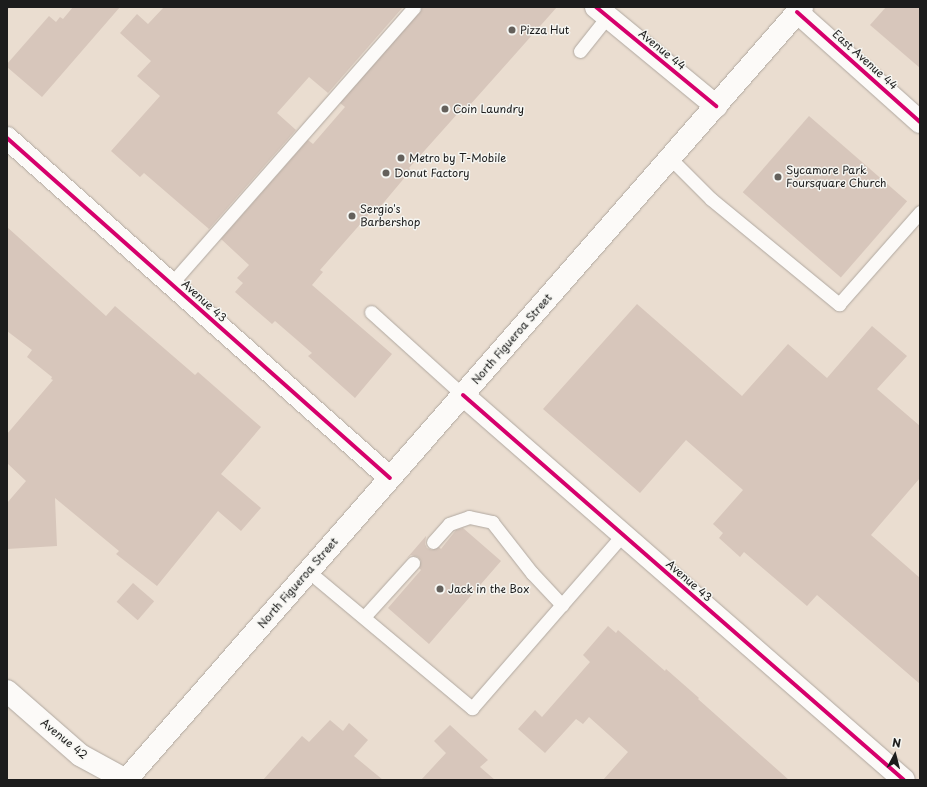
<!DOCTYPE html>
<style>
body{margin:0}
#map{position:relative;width:927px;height:787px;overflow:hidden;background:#eaddd0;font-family:"Playpen Sans",sans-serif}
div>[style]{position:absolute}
.building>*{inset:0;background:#d7c6bb;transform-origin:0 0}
.roads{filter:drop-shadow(0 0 1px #b0a8a0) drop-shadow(0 0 1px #b0a8a0)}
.service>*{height:13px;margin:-6.5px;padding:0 6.5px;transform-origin:6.5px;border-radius:6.5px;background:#fcfaf8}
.minor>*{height:22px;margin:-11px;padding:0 11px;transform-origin:11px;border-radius:11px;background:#fcfaf8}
.tertiary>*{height:22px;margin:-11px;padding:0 11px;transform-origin:11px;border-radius:11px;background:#fcfaf8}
.secondary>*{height:22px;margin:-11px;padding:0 11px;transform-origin:11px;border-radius:11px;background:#fcfaf8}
.tram>*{height:1px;margin:-0.5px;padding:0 0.5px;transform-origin:0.5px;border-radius:0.5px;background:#aeadab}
.cycleway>*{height:4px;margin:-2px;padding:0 2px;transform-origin:2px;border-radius:2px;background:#d6006c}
.dots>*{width:11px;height:11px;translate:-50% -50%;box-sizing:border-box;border:2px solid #f6f6f2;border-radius:50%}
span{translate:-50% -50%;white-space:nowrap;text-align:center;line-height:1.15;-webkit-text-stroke:3px #f6f6f2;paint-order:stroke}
.poi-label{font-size:11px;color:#1c1c1c}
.left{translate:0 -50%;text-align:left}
.street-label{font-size:11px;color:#1c1c1c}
.frame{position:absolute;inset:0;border:8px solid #1c1c1c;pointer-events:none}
.north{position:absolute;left:875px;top:735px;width:40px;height:40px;-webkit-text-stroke:3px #f6f6f2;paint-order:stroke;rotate:7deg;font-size:11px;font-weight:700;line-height:16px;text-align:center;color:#1c1c1c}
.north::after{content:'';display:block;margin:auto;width:14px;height:18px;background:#1c1c1c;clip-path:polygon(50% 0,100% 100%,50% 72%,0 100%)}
</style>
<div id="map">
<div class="building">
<div style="clip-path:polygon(73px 7px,120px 7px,42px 97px,7px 67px,7px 64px,49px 16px,56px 22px,60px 17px,63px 19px)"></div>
<div style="clip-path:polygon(164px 7px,403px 7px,328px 93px,309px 77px,277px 113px,296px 130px,209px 229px,144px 173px,140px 177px,111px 151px,160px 96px,137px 76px,151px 61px,120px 33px,137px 14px,148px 24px)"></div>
<div style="clip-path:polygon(422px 7px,557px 7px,461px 115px,459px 112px,409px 168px,411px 170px,380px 207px,377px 205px,320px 270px,323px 272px,312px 285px,392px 354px,355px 398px,308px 356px,312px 353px,275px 321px,272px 324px,235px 292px,243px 283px,237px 278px,249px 265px,221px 239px,308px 140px,313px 144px,345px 107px,340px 103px,420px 12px)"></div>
<div style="clip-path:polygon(886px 7px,920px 7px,920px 68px,870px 25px)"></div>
<div style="left:809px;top:116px;width:130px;height:101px;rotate:41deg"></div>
<div style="clip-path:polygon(7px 227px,106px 316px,115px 306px,195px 375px,198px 372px,261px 427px,221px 474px,261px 508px,241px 531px,218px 511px,157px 586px,116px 554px,119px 551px,55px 498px,57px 546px,7px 549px,7px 503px,26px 481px,7px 463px,7px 434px,53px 380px,51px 379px,52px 377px,27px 357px,32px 350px,7px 331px)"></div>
<div style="clip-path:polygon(637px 304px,742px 396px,788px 344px,827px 378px,872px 326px,907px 356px,877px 389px,920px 426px,920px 478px,871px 535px,920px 578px,920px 684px,817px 595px,807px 606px,744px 552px,740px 557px,719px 538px,723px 533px,713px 524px,743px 490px,686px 440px,640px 493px,543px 409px)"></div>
<div style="clip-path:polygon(463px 528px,501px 561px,429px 644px,388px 608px,421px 570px,419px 568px,421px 561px,418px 557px,411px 555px,407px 558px,426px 536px,425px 544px,427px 548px,432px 550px,439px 547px,441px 549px,456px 530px)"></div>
<div style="left:133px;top:583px;width:28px;height:25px;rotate:41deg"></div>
<div style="clip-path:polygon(608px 626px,616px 633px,618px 630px,665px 671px,666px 669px,699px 698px,698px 699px,789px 780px,603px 780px,628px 752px,589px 717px,583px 724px,576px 719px,545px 753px,518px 729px,535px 710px,542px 717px,590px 662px,583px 655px)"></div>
<div style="clip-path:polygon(330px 720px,343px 731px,349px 723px,368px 740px,354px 756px,383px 780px,263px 780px,302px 736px,309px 742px)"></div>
<div style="clip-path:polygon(450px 725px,488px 760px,480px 767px,495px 780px,421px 780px,446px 753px,434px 741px)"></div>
</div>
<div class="roads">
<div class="service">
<div style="left:580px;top:51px;width:43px;rotate:-51.5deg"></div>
<div style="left:670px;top:158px;width:58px;rotate:45deg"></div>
<div style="left:711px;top:199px;width:166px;rotate:39.4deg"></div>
<div style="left:839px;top:304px;width:123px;rotate:-48.6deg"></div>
<div style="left:171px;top:284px;width:368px;rotate:-48.7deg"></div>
<div style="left:371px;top:312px;width:124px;rotate:42.1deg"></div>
<div style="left:433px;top:542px;width:24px;rotate:-48deg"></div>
<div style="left:449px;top:524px;width:21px;rotate:-19deg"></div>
<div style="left:469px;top:517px;width:24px;rotate:12deg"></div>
<div style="left:492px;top:522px;width:65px;rotate:51.9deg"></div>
<div style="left:532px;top:573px;width:44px;rotate:46.8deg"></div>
<div style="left:308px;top:571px;width:214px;rotate:39.9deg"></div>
<div style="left:472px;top:708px;width:230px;rotate:-49deg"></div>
<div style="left:364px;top:617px;width:73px;rotate:-47.8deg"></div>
</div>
<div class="minor">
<div style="left:596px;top:7px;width:156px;rotate:39.5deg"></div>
<div style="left:797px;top:12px;width:165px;rotate:41.8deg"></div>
<div style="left:7px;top:138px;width:512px;rotate:41.6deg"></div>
<div style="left:7px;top:691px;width:97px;rotate:41.2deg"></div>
<div style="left:80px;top:755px;width:52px;rotate:28.5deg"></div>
</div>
<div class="tertiary">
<div style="left:463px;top:395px;width:585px;rotate:41.12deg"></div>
</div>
<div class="secondary">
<div style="left:126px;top:780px;width:1027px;rotate:-48.83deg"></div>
</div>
</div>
<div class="tram">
<div style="left:7px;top:8px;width:1px;rotate:-45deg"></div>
</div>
<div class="cycleway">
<div style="left:596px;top:7px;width:156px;rotate:39.5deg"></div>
<div style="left:797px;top:12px;width:165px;rotate:41.8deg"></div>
<div style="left:7px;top:138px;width:512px;rotate:41.6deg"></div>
<div style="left:463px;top:395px;width:585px;rotate:41.12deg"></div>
</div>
<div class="dots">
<div style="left:512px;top:30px;background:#64605b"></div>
<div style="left:445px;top:109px;background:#64605b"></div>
<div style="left:401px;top:158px;background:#64605b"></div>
<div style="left:386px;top:173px;background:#64605b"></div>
<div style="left:778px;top:177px;background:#64605b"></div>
<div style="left:352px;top:216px;background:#64605b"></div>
<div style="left:440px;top:589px;background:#64605b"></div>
</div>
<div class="poi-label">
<span class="left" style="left:520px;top:30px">Pizza Hut</span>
<span class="left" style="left:453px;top:109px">Coin Laundry</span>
<span class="left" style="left:409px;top:158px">Metro by T-Mobile</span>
<span class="left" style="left:786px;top:177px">Sycamore Park<br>Foursquare Church</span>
<span class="left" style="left:394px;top:173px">Donut Factory</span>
<span class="left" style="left:360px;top:216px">Sergio's<br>Barbershop</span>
<span class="left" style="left:448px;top:589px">Jack in the Box</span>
</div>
<div class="street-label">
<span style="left:662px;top:50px;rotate:39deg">Avenue 44</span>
<span style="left:865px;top:60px;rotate:42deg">East Avenue 44</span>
<span style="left:204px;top:301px;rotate:42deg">Avenue 43</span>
<span style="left:512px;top:339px;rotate:-49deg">North Figueroa Street</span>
<span style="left:689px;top:581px;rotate:41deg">Avenue 43</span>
<span style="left:298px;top:583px;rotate:-49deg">North Figueroa Street</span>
<span style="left:64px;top:739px;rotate:39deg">Avenue 42</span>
</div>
<div class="frame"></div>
<div class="north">N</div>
</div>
